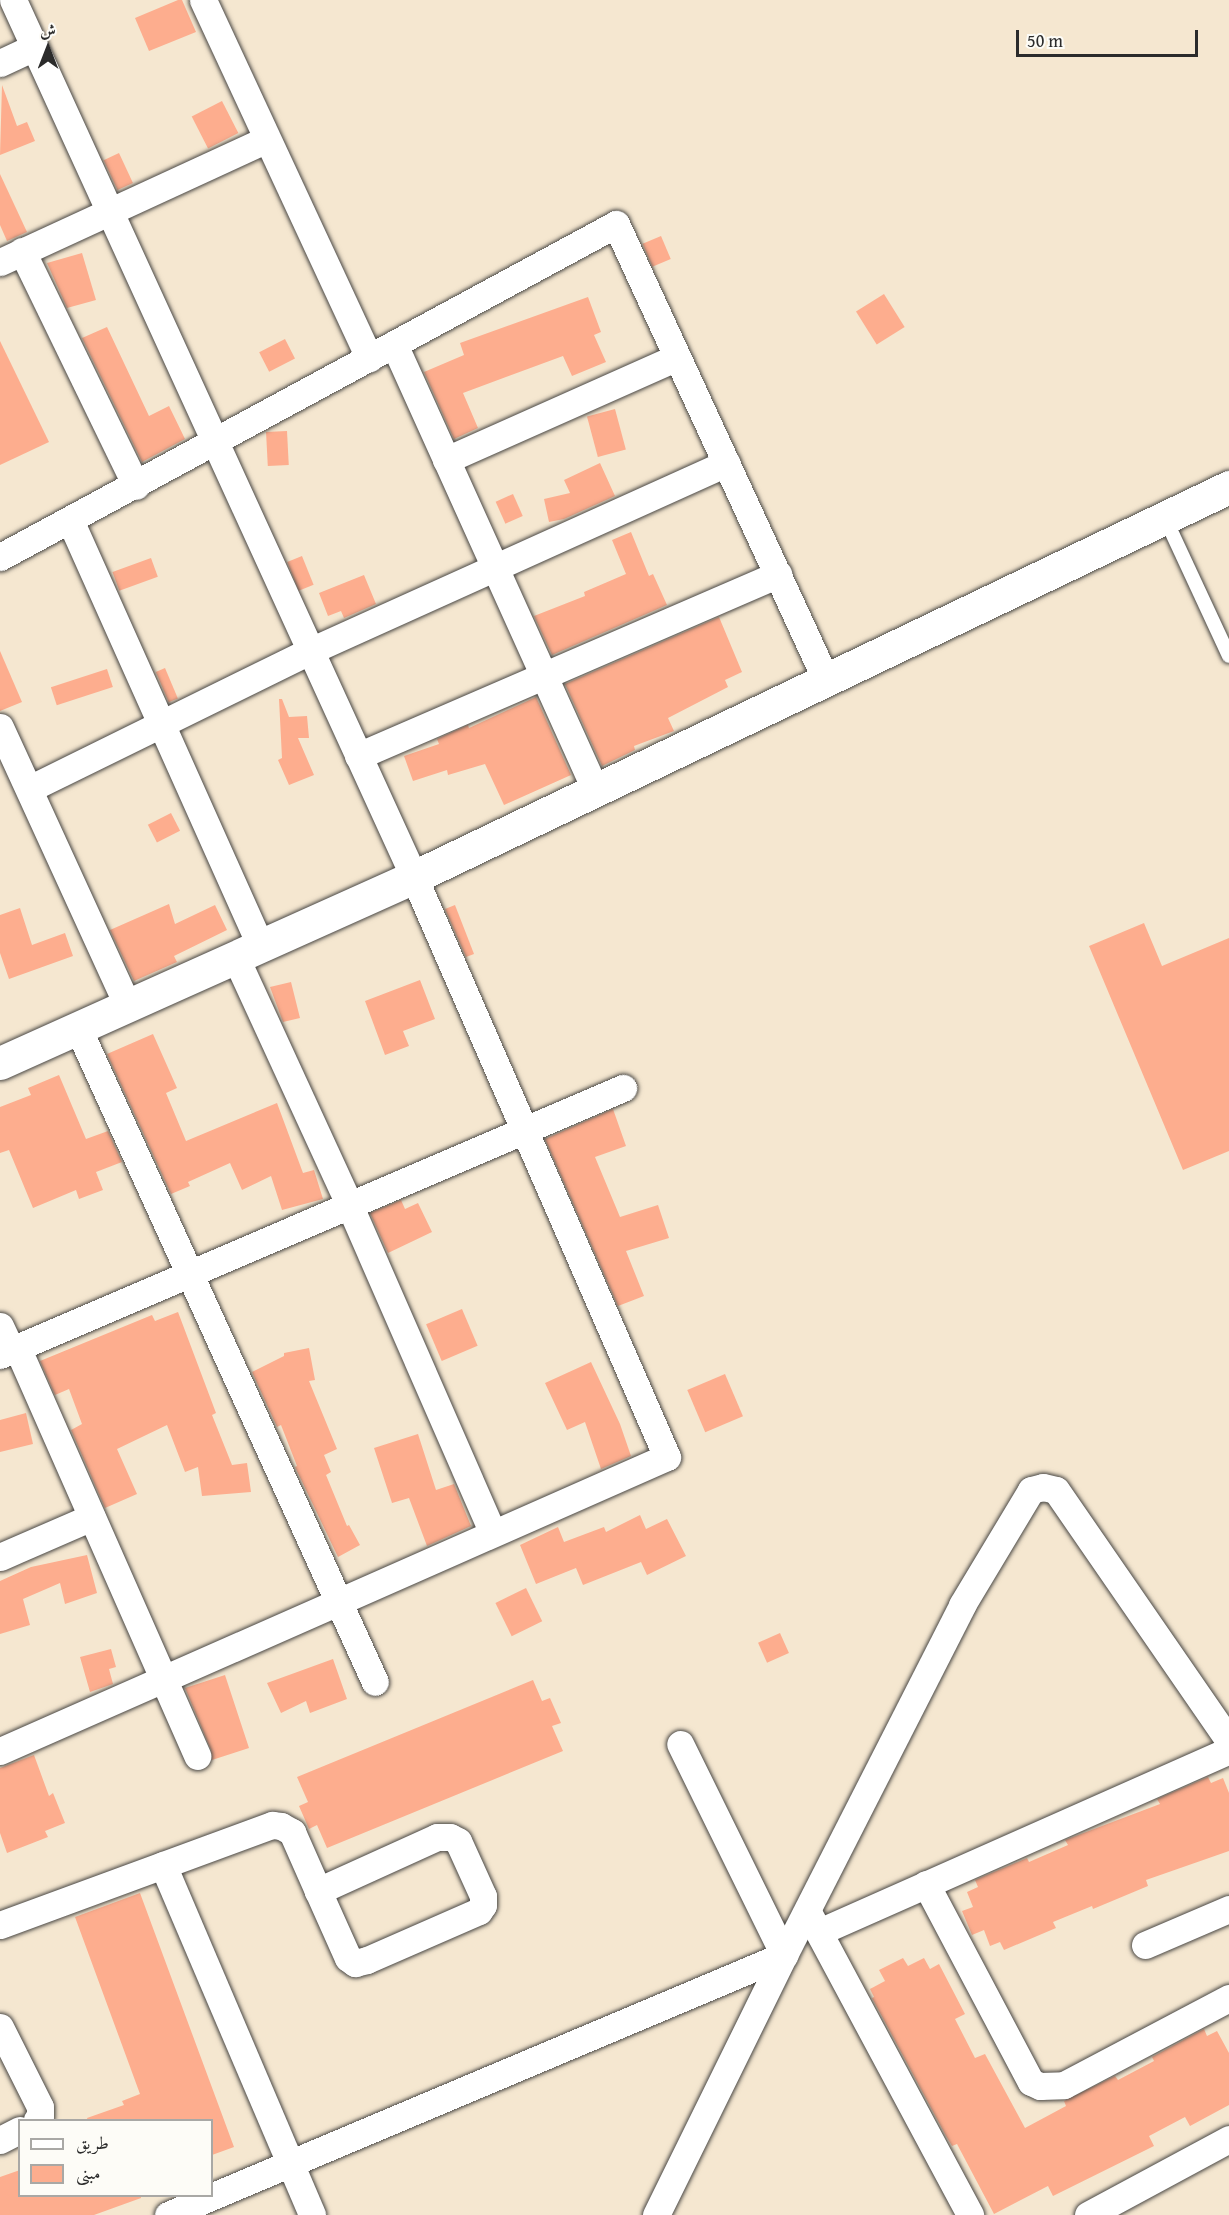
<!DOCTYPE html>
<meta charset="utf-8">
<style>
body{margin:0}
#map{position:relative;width:1229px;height:2215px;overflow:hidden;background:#f5e7d0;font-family:"Gentium Book Plus",Amiri,serif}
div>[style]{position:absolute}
.building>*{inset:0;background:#fdad8e;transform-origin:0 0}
.roads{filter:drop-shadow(0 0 2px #494744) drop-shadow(0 0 2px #494744)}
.lane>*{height:14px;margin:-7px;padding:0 7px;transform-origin:7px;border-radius:7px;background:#fff}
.street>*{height:27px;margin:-13.5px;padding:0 13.5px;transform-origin:13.5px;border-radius:13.5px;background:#fff}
.secondary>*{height:33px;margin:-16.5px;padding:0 16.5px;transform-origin:16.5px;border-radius:16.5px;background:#fff}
span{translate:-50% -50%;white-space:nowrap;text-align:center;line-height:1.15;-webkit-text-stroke:4.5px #fdfcf7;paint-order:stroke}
.legend{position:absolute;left:18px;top:2119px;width:195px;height:78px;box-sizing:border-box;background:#fdfcf7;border:2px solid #a9a8a5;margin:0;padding:8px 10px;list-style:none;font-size:18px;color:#2b2b2b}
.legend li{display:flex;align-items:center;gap:12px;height:30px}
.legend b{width:30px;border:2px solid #a9a8a5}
.north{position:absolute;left:18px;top:18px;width:60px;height:60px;-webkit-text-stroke:4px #fdfcf7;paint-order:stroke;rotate:0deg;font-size:16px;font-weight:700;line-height:24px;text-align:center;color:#2b2b2b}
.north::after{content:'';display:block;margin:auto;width:21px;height:27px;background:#2b2b2b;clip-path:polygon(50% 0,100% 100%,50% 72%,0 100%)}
.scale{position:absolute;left:1016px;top:30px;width:182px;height:27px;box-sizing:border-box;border:3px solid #2b2b2b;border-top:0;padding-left:8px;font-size:18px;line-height:21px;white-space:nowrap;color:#2b2b2b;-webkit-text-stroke:4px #fdfcf7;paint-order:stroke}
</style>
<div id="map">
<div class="building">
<div style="clip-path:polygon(178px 0,182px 0,196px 32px,149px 51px,135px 18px)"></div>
<div style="clip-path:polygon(2px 85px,17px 126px,27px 122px,35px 141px,0 155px)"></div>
<div style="left:222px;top:101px;width:36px;height:34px;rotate:63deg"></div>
<div style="left:119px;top:153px;width:33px;height:17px;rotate:65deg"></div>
<div style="clip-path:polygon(0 174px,27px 232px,7px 241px,0 225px)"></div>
<div style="left:661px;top:236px;width:25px;height:20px;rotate:67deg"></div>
<div style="clip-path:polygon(82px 253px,96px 300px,67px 308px,47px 263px)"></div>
<div style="left:884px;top:294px;width:39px;height:33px;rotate:58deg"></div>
<div style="clip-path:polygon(588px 297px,601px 332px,594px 335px,606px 362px,572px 376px,563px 356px,463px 393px,478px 428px,454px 439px,424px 372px,464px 355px,460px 343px)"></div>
<div style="clip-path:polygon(107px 327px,149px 416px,169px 406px,185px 439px,142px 462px,82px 338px)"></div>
<div style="left:285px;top:339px;width:22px;height:29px;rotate:63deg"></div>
<div style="clip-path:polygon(0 341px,49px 442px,0 465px)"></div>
<div style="left:615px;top:409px;width:42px;height:29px;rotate:75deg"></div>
<div style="left:287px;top:431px;width:34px;height:21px;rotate:87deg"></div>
<div style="clip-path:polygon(600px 463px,615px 496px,564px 519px,549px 522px,544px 499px,570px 493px,564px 480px)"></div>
<div style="left:513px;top:494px;width:24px;height:19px;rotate:66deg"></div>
<div style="clip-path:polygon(631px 532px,649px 576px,653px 574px,667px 605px,552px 655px,534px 616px,585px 596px,584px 592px,626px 574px,612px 540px)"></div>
<div style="left:302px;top:556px;width:31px;height:16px;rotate:68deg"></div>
<div style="left:151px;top:558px;width:20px;height:41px;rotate:70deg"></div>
<div style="clip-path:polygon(364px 575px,376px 604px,344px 618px,341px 611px,328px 616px,319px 593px)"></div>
<div style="clip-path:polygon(719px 617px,742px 672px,725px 680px,728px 687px,668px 718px,674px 731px,634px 746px,635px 750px,602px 766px,565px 684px)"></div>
<div style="clip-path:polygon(0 651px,22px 702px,0 711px)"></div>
<div style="left:165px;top:668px;width:33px;height:10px;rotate:67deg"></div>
<div style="left:107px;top:669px;width:19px;height:59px;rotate:72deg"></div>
<div style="clip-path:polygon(536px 697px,571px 775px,504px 805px,485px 764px,448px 775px,447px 770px,413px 781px,404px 756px,439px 744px,437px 739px,468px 725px,469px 728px)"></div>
<div style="clip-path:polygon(279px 699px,282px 699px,289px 717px,307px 716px,309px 738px,298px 738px,314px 775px,289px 785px,278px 760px,282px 758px)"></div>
<div style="left:171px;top:813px;width:20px;height:26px;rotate:63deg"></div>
<div style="clip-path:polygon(169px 904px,175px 924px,215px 905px,227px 930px,174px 956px,177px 962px,134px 981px,110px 930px)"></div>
<div style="clip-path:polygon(455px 905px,474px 954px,466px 957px,445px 909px)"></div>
<div style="clip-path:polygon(20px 908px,32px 945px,65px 933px,73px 956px,9px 979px,0 953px,0 915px)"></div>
<div style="clip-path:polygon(1144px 923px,1162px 966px,1229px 938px,1229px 1151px,1183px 1170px,1089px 946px)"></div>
<div style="clip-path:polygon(420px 980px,435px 1019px,403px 1031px,409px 1046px,385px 1055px,365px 1001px)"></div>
<div style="clip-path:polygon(291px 982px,300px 1018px,283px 1022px,270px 987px)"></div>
<div style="clip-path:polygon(153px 1034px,177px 1088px,166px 1093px,186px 1141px,277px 1103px,303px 1173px,314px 1170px,323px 1199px,282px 1210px,271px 1176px,242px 1190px,230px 1163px,188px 1182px,190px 1186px,171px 1194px,107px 1054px)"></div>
<div style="clip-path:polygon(59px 1075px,86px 1139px,108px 1131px,122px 1162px,96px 1172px,103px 1190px,79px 1199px,76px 1190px,33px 1208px,9px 1150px,0 1153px,0 1107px,31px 1095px,28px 1088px)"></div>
<div style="clip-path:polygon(613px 1109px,626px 1146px,595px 1157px,620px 1217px,658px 1205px,669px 1238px,626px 1251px,644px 1296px,618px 1306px,545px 1139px)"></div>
<div style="clip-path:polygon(401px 1200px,405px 1209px,418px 1203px,432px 1232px,388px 1253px,370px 1213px)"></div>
<div style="left:462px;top:1309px;width:40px;height:39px;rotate:67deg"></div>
<div style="clip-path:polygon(178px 1312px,216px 1413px,212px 1415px,232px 1465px,247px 1463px,251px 1492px,202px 1496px,198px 1467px,185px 1472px,167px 1425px,117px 1449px,137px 1494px,105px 1508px,71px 1430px,82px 1424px,69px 1389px,55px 1395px,40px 1361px,152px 1315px,155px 1321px)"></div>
<div style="clip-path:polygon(309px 1348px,315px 1380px,309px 1381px,337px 1449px,324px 1455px,331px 1472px,326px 1475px,347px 1526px,349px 1525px,360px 1545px,338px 1557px,295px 1467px,297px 1466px,281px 1425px,277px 1427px,252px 1372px,284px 1356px,284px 1353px)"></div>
<div style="clip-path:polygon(591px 1362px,620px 1424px,631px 1456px,601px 1469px,585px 1422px,567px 1430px,545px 1383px)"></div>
<div style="left:725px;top:1374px;width:46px;height:41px;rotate:67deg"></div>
<div style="clip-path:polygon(26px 1413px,33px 1444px,0 1452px,0 1420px)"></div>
<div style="clip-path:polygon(418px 1434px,436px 1490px,454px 1484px,471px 1526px,427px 1546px,409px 1498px,392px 1503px,374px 1448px)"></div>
<div style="clip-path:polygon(640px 1515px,646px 1529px,667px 1519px,686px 1556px,647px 1575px,641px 1562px,583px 1585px,576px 1568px,536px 1584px,520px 1545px,558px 1527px,564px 1542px,604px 1527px,606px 1532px)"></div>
<div style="clip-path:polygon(87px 1555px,97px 1593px,65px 1604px,60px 1583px,23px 1599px,30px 1625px,0 1634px,0 1581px,31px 1567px)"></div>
<div style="left:526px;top:1588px;width:37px;height:34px;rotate:64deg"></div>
<div style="left:780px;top:1633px;width:22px;height:24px;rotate:66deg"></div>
<div style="clip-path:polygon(111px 1649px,116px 1667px,109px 1669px,113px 1684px,90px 1692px,80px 1657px)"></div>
<div style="clip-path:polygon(333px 1659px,347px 1699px,310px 1713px,306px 1701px,281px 1713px,267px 1683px)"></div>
<div style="clip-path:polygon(225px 1675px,249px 1748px,212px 1760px,211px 1750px,185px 1688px)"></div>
<div style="clip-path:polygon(533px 1680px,542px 1701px,550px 1698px,561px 1723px,552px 1726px,563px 1751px,327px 1848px,317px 1825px,309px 1829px,299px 1806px,308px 1802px,297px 1777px)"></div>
<div style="clip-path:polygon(34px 1755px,49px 1796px,53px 1793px,65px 1823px,45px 1831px,48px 1837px,7px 1853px,0 1833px,0 1768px)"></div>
<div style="clip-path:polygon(1208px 1777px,1211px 1783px,1223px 1778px,1229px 1793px,1229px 1851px,1146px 1880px,1148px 1886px,1093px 1909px,1092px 1906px,1053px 1922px,1056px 1928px,1004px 1950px,1000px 1942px,990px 1946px,984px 1930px,972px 1935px,962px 1911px,973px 1907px,967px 1892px,978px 1887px,975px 1880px,1027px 1858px,1029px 1862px,1068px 1845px,1065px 1840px,1160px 1804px,1157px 1799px)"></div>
<div style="clip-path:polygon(140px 1893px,234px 2147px,212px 2155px,212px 2121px,88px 2121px,87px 2118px,124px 2105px,122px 2101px,140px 2094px,75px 1917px)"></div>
<div style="clip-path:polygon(903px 1958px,908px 1966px,924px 1958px,930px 1969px,939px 1964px,965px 2014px,955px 2019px,975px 2058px,985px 2054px,1025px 2128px,1066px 2106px,1064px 2101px,1115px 2076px,1118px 2080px,1154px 2061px,1152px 2057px,1204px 2029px,1207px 2036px,1217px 2031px,1229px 2053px,1229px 2105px,1190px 2126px,1185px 2117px,1149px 2136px,1154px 2146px,1053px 2196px,1048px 2186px,994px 2214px,957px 2144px,952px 2146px,946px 2136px,872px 1998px,874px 1997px,870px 1989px,885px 1981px,879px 1970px)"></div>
<div style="clip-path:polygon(20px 2170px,20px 2196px,141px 2196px,141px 2198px,94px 2215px,0 2215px,0 2177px)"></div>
</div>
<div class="roads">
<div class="lane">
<div style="left:1165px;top:518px;width:152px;rotate:65.1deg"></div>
</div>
<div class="street">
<div style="left:203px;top:0;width:395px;rotate:65.1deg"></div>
<div style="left:0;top:63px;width:38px;rotate:-25deg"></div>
<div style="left:22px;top:251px;width:261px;rotate:64.1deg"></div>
<div style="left:0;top:262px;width:292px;rotate:-24.7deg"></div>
<div style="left:394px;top:344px;width:491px;rotate:65.7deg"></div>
<div style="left:446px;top:460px;width:253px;rotate:-24deg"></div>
<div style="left:70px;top:520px;width:467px;rotate:65.9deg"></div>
<div style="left:0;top:557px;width:700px;rotate:-28.39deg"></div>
<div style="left:616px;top:224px;width:502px;rotate:65.27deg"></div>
<div style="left:0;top:727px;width:307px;rotate:65.4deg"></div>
<div style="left:358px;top:756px;width:458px;rotate:-23.4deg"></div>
<div style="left:29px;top:789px;width:313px;rotate:-26.2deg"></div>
<div style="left:310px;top:651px;width:457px;rotate:-24.3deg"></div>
<div style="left:235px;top:956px;width:273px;rotate:65.3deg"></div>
<div style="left:349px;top:1204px;width:358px;rotate:66.4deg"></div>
<div style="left:78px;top:1028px;width:718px;rotate:65.58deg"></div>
<div style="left:0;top:1326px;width:26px;rotate:65deg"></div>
<div style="left:17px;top:1347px;width:447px;rotate:66.2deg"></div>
<div style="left:0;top:1355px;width:678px;rotate:-23.2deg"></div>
<div style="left:0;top:1557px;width:100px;rotate:-23.5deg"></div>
<div style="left:0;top:1751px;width:729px;rotate:-23.79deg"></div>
<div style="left:667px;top:1457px;width:633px;rotate:-113.57deg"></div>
<div style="left:414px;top:877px;width:964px;rotate:-114.57deg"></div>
<div style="left:163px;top:1865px;width:380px;rotate:66.9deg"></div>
<div style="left:926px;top:1884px;width:224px;rotate:62.1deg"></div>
<div style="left:1031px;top:2082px;width:10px;rotate:24deg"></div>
<div style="left:1040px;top:2086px;width:24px;rotate:-2deg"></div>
<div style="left:1064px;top:2085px;width:187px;rotate:-27.8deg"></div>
<div style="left:810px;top:1916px;width:339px;rotate:61.8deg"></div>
<div style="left:0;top:1925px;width:290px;rotate:-20.2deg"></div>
<div style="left:272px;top:1825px;width:9px;rotate:6deg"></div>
<div style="left:281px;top:1826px;width:13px;rotate:29deg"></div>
<div style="left:292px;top:1832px;width:64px;rotate:66.2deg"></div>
<div style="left:318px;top:1891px;width:73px;rotate:65.9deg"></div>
<div style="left:348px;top:1958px;width:9px;rotate:36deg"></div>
<div style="left:355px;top:1963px;width:12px;rotate:-14deg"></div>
<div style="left:367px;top:1960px;width:122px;rotate:-23.6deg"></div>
<div style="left:479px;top:1911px;width:7px;rotate:-56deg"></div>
<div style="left:483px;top:1905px;width:9px;rotate:-90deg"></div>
<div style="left:483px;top:1896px;width:60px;rotate:-114.4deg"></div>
<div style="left:458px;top:1841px;width:9px;rotate:-153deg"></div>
<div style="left:450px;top:1837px;width:13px;rotate:180deg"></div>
<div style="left:437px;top:1837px;width:131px;rotate:155.6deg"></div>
<div style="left:819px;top:1932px;width:449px;rotate:-23.9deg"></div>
<div style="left:1145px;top:1945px;width:91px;rotate:-23.2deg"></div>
<div style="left:0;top:2027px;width:89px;rotate:63.4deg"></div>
<div style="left:40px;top:2107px;width:9px;rotate:90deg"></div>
<div style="left:40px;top:2116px;width:5px;rotate:127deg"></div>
<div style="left:0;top:2140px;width:22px;rotate:-27deg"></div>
<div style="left:168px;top:2215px;width:669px;rotate:-22.88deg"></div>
<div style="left:784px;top:1955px;width:235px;rotate:-116.2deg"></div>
<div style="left:656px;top:2215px;width:290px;rotate:-63.8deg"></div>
<div style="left:784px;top:1955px;width:393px;rotate:-63deg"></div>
<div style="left:962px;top:1605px;width:134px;rotate:-59deg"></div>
<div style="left:1031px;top:1490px;width:12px;rotate:-14deg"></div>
<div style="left:1043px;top:1487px;width:13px;rotate:13deg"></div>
<div style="left:1056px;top:1490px;width:305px;rotate:55.4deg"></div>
<div style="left:1088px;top:2215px;width:160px;rotate:-28.3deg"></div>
</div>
<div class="secondary">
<div style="left:0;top:1063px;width:454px;rotate:-24.2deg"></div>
<div style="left:414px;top:877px;width:904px;rotate:-25.57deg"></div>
</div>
</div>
<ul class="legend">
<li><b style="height:8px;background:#fff"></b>طريق</li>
<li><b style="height:16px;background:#fdad8e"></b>مبنى</li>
</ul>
<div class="north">ش</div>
<div class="scale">50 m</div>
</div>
